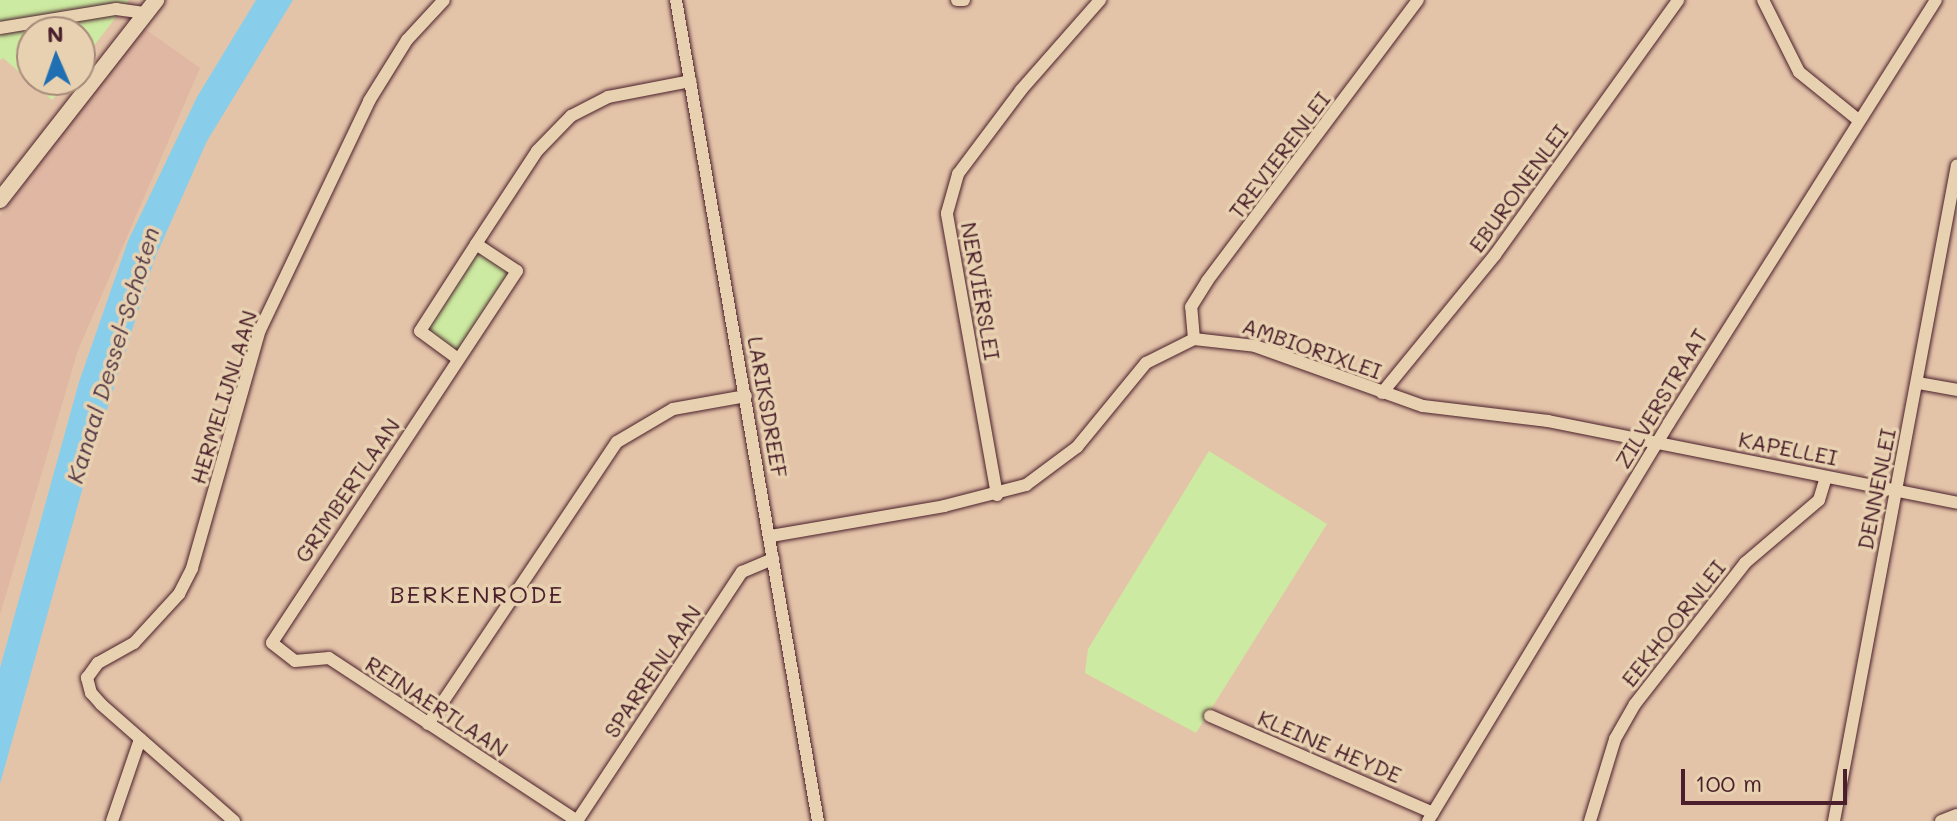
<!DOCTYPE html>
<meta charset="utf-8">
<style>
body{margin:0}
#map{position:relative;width:1957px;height:821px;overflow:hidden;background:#e4c4a9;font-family:Mali,sans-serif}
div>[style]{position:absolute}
.built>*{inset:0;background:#dfb7a2}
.green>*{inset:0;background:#cceaa1}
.water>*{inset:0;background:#88ceea}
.roads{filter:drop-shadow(0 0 2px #4a1f2b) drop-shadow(0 0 2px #4a1f2b)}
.street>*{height:12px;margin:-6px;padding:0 6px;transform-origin:6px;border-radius:6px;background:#e7d1b0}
.secondary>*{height:16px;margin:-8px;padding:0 8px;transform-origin:8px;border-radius:8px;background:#e7d1b0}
span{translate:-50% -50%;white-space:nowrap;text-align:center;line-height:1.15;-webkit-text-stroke:7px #e7d1b0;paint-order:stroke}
.street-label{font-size:22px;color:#4a1f2b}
.water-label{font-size:24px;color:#533948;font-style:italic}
.neighbourhood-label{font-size:24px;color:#4a1f2b;letter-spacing:2px}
.north{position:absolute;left:16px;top:16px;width:80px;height:80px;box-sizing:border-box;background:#e7d1b0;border:2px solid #a88a7b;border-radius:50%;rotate:358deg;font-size:22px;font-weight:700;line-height:32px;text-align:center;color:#4a1f2b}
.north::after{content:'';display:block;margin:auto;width:28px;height:36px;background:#1f6fb2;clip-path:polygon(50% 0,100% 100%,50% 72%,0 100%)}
.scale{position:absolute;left:1681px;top:769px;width:166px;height:36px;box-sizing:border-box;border:4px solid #4a1f2b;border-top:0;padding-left:10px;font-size:24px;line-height:28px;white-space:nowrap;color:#4a1f2b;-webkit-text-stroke:6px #e7d1b0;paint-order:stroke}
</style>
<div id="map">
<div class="built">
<div style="clip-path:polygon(142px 27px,200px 68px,78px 350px,0 615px,0 216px)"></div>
</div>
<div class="green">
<div style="clip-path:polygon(0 0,129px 0,80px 64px,80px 32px,32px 32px,32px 80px,68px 80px,52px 100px,3px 58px,0 60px)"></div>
<div style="clip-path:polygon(478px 250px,509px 273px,458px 352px,426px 334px,436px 308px)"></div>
<div style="clip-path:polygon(1209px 451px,1327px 524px,1196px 733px,1085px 673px,1088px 649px)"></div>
</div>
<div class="water">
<div style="clip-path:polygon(256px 0,293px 0,207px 141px,155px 258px,88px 469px,0 784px,0 668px,79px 382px,128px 241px,197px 97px)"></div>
</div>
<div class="roads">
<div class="street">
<div style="left:676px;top:0;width:833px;rotate:80.19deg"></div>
<div style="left:957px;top:0;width:7px"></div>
<div style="left:1763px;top:0;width:80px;rotate:63.4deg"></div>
<div style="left:1799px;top:72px;width:75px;rotate:39deg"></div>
<div style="left:0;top:28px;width:118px;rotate:-9.3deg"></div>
<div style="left:116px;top:9px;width:30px;rotate:8deg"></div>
<div style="left:476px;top:244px;width:111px;rotate:-56.7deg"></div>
<div style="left:537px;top:151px;width:49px;rotate:-45.8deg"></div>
<div style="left:571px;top:116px;width:42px;rotate:-27.2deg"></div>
<div style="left:608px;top:97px;width:84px;rotate:-11deg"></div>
<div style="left:1194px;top:339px;width:32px;rotate:-95deg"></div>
<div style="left:1191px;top:307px;width:31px;rotate:-58deg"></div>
<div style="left:1207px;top:281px;width:351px;rotate:-53.1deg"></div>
<div style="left:458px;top:359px;width:47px;rotate:-143.6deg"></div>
<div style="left:420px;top:331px;width:103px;rotate:-57.2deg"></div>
<div style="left:476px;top:244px;width:49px;rotate:33.4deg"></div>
<div style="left:517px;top:271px;width:445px;rotate:123.4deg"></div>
<div style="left:272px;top:643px;width:29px;rotate:38deg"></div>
<div style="left:295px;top:661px;width:34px;rotate:-5deg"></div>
<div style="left:329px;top:658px;width:297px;rotate:33.3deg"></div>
<div style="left:1918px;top:383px;width:40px;rotate:10deg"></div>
<div style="left:1382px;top:393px;width:178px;rotate:-50.7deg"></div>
<div style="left:1495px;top:255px;width:314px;rotate:-54.3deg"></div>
<div style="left:997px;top:495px;width:286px;rotate:-100.1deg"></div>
<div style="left:947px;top:213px;width:41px;rotate:-74.2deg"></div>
<div style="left:958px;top:174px;width:105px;rotate:-53.1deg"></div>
<div style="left:1021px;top:90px;width:120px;rotate:-48.7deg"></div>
<div style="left:771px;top:536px;width:176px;rotate:-9.8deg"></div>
<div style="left:944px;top:506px;width:85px;rotate:-14.4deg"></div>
<div style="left:1026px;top:485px;width:64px;rotate:-36.7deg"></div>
<div style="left:1077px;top:447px;width:109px;rotate:-50.6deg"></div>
<div style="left:1146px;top:363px;width:54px;rotate:-26.6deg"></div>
<div style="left:1194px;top:339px;width:61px;rotate:6.5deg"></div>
<div style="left:1255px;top:346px;width:178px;rotate:19.7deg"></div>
<div style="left:1423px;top:406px;width:126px;rotate:6.8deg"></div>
<div style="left:1548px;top:421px;width:417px;rotate:11.3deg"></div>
<div style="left:1210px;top:716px;width:243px;rotate:23.5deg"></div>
<div style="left:428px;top:724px;width:339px;rotate:-56.2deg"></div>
<div style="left:617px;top:442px;width:65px;rotate:-30.5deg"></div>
<div style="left:673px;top:409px;width:74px;rotate:-10.1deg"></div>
<div style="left:112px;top:821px;width:87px;rotate:-71.1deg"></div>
<div style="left:234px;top:821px;width:177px;rotate:-138.7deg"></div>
<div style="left:101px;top:704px;width:15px;rotate:-132deg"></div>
<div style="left:91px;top:693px;width:16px;rotate:-105deg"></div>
<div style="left:87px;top:678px;width:19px;rotate:-54deg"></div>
<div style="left:98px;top:663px;width:41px;rotate:-29.1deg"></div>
<div style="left:134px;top:643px;width:67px;rotate:-47.4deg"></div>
<div style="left:179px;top:594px;width:29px;rotate:-63deg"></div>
<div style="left:192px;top:568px;width:248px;rotate:-74.1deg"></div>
<div style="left:260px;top:330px;width:254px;rotate:-64.5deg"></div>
<div style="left:369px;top:101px;width:72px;rotate:-58.1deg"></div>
<div style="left:407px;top:40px;width:54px;rotate:-47.2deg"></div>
<div style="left:577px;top:821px;width:299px;rotate:-56.5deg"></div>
<div style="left:742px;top:572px;width:34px;rotate:-23deg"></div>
<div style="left:1428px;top:821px;width:465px;rotate:-58.8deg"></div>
<div style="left:1669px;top:423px;width:500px;rotate:-57.74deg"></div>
<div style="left:1590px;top:821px;width:86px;rotate:-73deg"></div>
<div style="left:1615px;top:739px;width:40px;rotate:-60.3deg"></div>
<div style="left:1635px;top:704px;width:179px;rotate:-52deg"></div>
<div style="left:1745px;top:563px;width:97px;rotate:-40.4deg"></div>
<div style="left:1819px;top:500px;width:24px;rotate:-73deg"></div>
<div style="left:1834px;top:821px;width:667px;rotate:-79.38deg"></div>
<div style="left:1941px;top:821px;width:17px;rotate:-21deg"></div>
</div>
<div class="secondary">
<div style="left:0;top:200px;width:254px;rotate:-52deg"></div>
</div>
</div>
<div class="street-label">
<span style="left:1279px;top:155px;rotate:-53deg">TREVIERENLEI</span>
<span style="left:1518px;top:188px;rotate:-54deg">EBURONENLEI</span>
<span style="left:981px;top:291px;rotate:80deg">NERVIËRSLEI</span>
<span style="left:1312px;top:348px;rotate:19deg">AMBIORIXLEI</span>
<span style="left:223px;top:397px;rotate:-73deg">HERMELIJNLAAN</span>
<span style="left:1661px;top:398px;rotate:-59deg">ZILVERSTRAAT</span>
<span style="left:768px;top:407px;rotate:80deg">LARIKSDREEF</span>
<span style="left:1788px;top:448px;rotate:11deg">KAPELLEI</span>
<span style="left:1876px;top:489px;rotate:-79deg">DENNENLEI</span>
<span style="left:347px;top:490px;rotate:-56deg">GRIMBERTLAAN</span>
<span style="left:1673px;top:623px;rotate:-52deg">EEKHOORNLEI</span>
<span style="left:652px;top:671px;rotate:-56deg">SPARRENLAAN</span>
<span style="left:437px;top:706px;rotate:33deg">REINAERTLAAN</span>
<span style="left:1330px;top:746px;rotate:23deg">KLEINE HEYDE</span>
</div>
<div class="water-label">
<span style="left:112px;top:355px;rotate:-73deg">Kanaal Dessel-Schoten</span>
</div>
<div class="neighbourhood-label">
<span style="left:477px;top:594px">BERKENRODE</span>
</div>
<div class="north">N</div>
<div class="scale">100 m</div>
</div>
